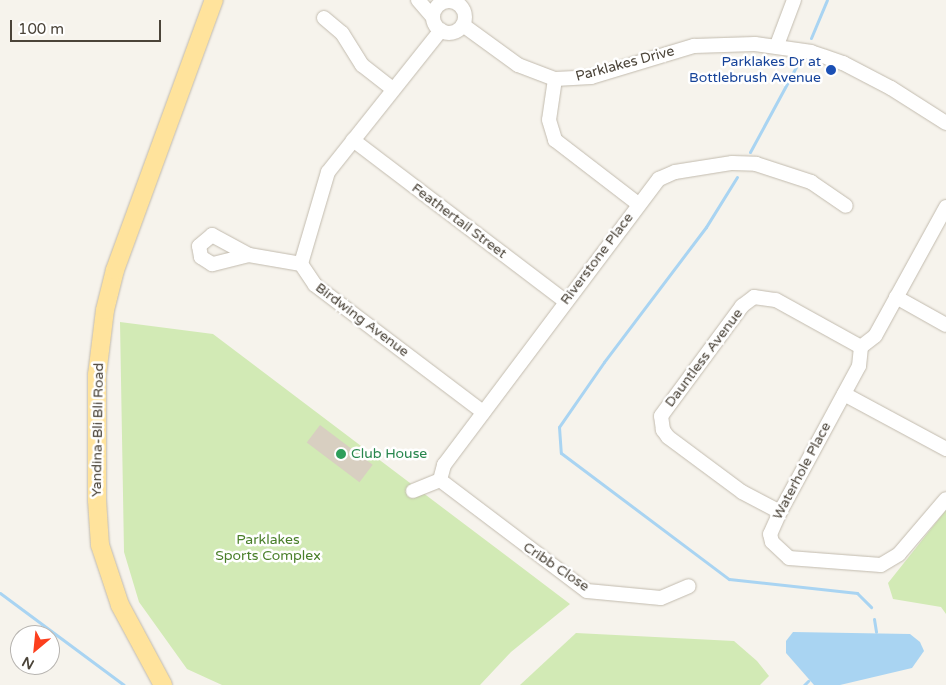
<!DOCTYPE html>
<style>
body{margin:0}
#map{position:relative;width:946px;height:685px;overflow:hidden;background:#f6f3ec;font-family:"Varela Round",sans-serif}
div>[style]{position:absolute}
.green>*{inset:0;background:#d2eab5}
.water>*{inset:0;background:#a9d4f2}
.stream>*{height:3px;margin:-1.5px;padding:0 1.5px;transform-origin:1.5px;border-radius:1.5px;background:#a9d4f2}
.building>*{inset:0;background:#d8cfc1;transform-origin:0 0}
.roads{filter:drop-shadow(0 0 1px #c2bbae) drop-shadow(0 0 1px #c2bbae)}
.minor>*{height:14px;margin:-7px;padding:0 7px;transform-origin:7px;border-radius:7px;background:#fff}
.minor>.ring{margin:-7px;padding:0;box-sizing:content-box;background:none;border:14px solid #fff;border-radius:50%}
.major>*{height:18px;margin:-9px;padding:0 9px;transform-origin:9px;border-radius:9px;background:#ffe39c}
.dots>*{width:14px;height:14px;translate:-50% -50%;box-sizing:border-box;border:2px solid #fff;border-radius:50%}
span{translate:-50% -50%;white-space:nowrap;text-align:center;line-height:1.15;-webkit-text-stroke:5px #fff;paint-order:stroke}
.transit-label{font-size:14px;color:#164399}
.right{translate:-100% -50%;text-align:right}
.street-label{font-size:14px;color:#4b4439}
.leisure-label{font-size:14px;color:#27864d}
.left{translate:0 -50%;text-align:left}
.park-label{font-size:14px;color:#4a7f2a}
.north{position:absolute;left:10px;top:625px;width:50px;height:50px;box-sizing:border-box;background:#fff;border:1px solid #b7b4b0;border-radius:50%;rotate:208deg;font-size:14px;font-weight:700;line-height:20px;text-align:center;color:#4b4439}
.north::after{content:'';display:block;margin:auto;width:18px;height:22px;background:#fc3f1d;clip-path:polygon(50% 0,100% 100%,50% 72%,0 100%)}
.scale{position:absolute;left:10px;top:20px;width:151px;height:22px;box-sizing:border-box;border:2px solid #4b4439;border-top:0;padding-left:6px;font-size:15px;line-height:18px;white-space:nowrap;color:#4b4439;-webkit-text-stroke:4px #fff;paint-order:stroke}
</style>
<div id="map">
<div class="green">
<div style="clip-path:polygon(120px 322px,213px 334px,570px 604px,511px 652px,480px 685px,222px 685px,187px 669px,139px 602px,124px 552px)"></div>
<div style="clip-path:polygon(946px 510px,946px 614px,941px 607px,893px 599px,888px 583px)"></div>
<div style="clip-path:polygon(576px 633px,734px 641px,757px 661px,769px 676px,760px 685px,520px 685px)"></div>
</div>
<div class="water">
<div style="clip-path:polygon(793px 632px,910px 634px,920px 642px,924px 651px,912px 668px,840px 685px,814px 685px,786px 653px,786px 641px)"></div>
</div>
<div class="stream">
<div style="left:811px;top:38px;width:41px;rotate:-67.2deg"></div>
<div style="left:750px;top:152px;width:99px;rotate:-61.6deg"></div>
<div style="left:737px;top:177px;width:59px;rotate:121.8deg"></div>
<div style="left:706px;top:227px;width:169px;rotate:127.1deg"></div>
<div style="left:604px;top:362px;width:79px;rotate:124.7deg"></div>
<div style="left:559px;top:427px;width:26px;rotate:86deg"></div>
<div style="left:561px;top:453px;width:210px;rotate:36.9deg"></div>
<div style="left:729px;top:579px;width:129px;rotate:6.2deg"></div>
<div style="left:857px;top:593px;width:20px;rotate:45deg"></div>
<div style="left:0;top:593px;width:154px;rotate:36.6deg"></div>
<div style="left:874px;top:619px;width:13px;rotate:81deg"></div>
<div style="left:804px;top:685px;width:6px;rotate:-45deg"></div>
</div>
<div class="building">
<div style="left:320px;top:425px;width:66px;height:22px;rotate:37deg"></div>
</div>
<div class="roads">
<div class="minor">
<div style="left:418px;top:0;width:23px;rotate:49deg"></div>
<div class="ring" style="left:433px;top:1px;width:18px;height:18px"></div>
<div style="left:324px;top:18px;width:23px;rotate:40deg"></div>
<div style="left:342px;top:33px;width:38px;rotate:58deg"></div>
<div style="left:362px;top:65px;width:39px;rotate:38deg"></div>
<div style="left:463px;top:25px;width:68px;rotate:36deg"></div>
<div style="left:518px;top:65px;width:40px;rotate:21deg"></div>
<div style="left:555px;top:79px;width:36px;rotate:-3deg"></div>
<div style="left:591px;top:77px;width:108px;rotate:-16.8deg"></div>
<div style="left:694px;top:46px;width:61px;rotate:-1.9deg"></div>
<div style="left:755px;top:44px;width:57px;rotate:8.1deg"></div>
<div style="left:811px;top:52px;width:34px;rotate:19deg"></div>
<div style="left:843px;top:63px;width:54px;rotate:27.5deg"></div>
<div style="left:891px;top:88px;width:65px;rotate:32.5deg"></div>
<div style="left:441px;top:30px;width:181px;rotate:128.5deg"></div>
<div style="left:328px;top:172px;width:96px;rotate:106.4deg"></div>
<div style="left:301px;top:264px;width:25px;rotate:56deg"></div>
<div style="left:315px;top:285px;width:211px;rotate:37.1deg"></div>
<div style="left:777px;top:45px;width:48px;rotate:-69.3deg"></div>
<div style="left:555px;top:79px;width:41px;rotate:98.3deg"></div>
<div style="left:549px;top:120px;width:21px;rotate:73deg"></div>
<div style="left:555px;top:140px;width:105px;rotate:37.6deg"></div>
<div style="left:353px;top:140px;width:266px;rotate:37.2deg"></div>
<div style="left:946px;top:207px;width:147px;rotate:118.8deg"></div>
<div style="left:875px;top:336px;width:18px;rotate:142deg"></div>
<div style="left:861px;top:347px;width:19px;rotate:96deg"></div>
<div style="left:859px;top:366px;width:166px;rotate:118.4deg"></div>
<div style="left:780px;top:512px;width:24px;rotate:114deg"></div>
<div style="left:770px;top:534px;width:8px;rotate:76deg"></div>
<div style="left:772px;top:542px;width:23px;rotate:43deg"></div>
<div style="left:789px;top:558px;width:92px;rotate:4.4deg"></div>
<div style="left:881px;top:565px;width:21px;rotate:-31deg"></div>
<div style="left:899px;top:554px;width:72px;rotate:-49.5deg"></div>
<div style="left:249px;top:255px;width:38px;rotate:166deg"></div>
<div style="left:212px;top:264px;width:13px;rotate:-148deg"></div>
<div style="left:201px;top:257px;width:11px;rotate:-100deg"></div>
<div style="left:199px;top:246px;width:17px;rotate:-40deg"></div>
<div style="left:212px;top:235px;width:42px;rotate:28.4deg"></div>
<div style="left:249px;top:255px;width:53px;rotate:9.8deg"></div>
<div style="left:896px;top:297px;width:57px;rotate:29.2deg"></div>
<div style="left:844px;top:394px;width:116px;rotate:28.3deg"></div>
<div style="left:440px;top:480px;width:16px;rotate:-75deg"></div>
<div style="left:444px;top:465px;width:358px;rotate:-53.1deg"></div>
<div style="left:659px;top:179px;width:17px;rotate:-24deg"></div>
<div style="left:675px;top:172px;width:58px;rotate:-9deg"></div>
<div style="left:732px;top:163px;width:24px;rotate:2deg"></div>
<div style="left:756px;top:164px;width:58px;rotate:18.1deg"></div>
<div style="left:811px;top:182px;width:42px;rotate:34.4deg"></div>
<div style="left:440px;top:480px;width:184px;rotate:37.1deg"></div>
<div style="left:587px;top:591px;width:74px;rotate:5.4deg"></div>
<div style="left:661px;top:598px;width:30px;rotate:-23deg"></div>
<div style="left:413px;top:491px;width:29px;rotate:-22deg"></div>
<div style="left:780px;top:512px;width:43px;rotate:-152.2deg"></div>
<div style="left:742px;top:492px;width:92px;rotate:-143.4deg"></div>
<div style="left:668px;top:437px;width:9px;rotate:-126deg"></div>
<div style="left:663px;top:430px;width:14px;rotate:-98deg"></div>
<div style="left:661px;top:416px;width:137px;rotate:-53.6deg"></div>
<div style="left:742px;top:306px;width:15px;rotate:-37deg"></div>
<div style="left:754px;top:297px;width:22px;rotate:8deg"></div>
<div style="left:776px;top:300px;width:97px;rotate:28.9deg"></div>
</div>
<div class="major">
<div style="left:163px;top:685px;width:91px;rotate:-118.3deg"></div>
<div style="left:120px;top:605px;width:63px;rotate:-108.4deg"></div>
<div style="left:100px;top:545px;width:45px;rotate:-93.8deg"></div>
<div style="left:97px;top:500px;width:125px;rotate:-90deg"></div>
<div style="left:97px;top:375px;width:65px;rotate:-83deg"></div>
<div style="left:105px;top:310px;width:41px;rotate:-76deg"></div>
<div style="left:115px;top:270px;width:288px;rotate:-69.9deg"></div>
</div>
</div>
<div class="dots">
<div style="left:831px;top:70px;background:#1a4fb4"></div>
<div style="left:341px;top:454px;background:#2e9e5b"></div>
</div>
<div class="transit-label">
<span class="right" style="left:821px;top:70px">Parklakes Dr at<br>Bottlebrush Avenue</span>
</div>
<div class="street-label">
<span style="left:625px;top:64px;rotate:-15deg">Parklakes Drive</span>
<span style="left:459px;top:221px;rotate:37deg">Feathertail Street</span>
<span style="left:597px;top:259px;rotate:-53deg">Riverstone Place</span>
<span style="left:362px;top:320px;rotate:37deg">Birdwing Avenue</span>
<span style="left:704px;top:358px;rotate:-53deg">Dauntless Avenue</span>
<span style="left:98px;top:430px;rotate:-89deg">Yandina-Bli Bli Road</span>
<span style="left:802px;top:471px;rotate:-62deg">Waterhole Place</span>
<span style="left:556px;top:567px;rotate:34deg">Cribb Close</span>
</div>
<div class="leisure-label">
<span class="left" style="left:351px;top:454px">Club House</span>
</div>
<div class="park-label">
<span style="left:268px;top:548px">Parklakes<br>Sports Complex</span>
</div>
<div class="north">N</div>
<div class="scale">100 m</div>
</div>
